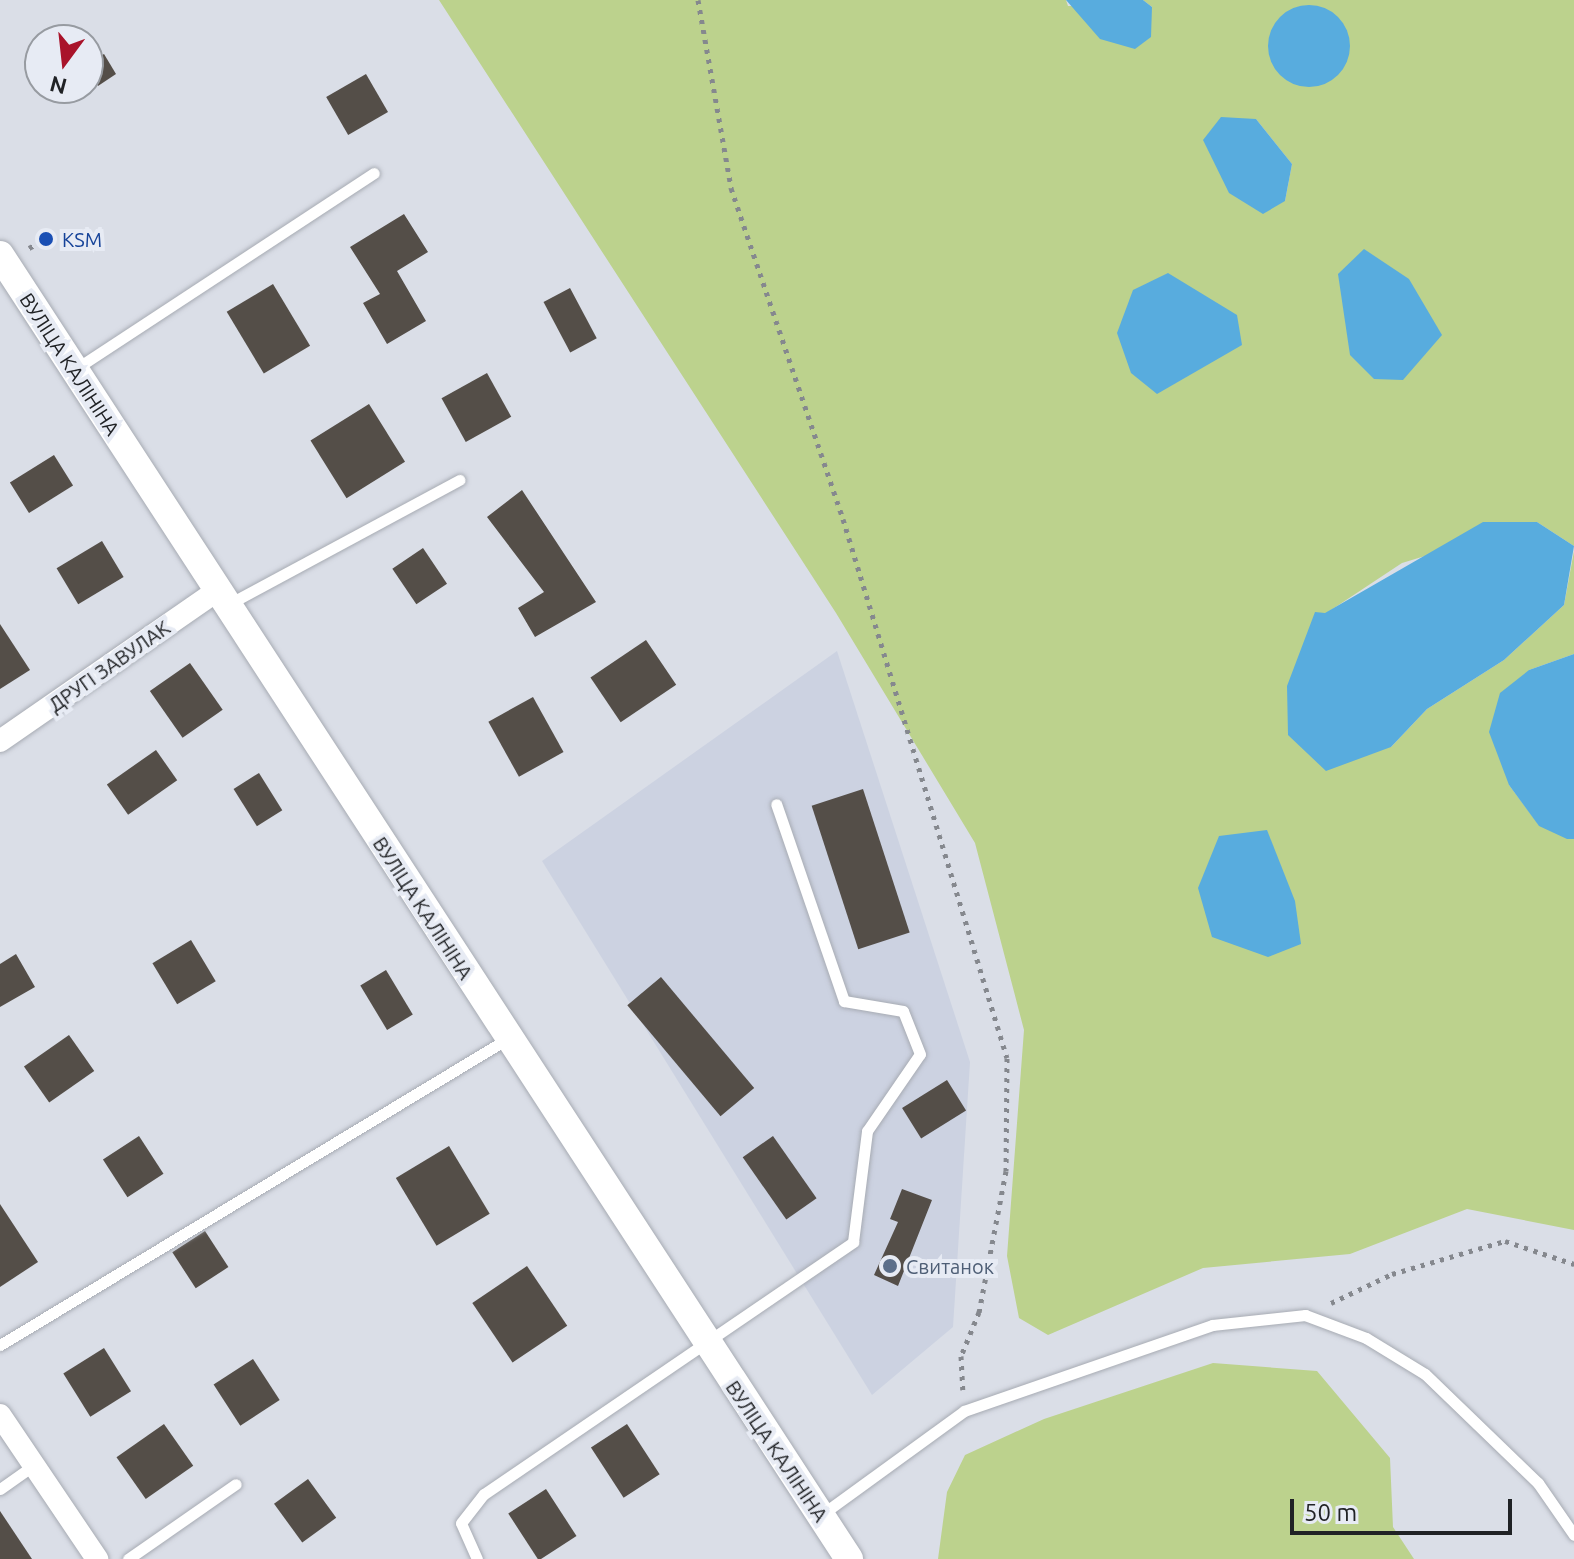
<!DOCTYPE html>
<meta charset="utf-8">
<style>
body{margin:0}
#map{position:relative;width:1574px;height:1559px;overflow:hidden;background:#dadee7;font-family:Ubuntu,sans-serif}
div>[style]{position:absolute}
.built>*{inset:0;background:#ccd2e1}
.green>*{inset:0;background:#bcd28d}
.water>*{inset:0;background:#58acde}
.round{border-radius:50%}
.building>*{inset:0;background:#544e48;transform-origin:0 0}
.path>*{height:5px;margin-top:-2.5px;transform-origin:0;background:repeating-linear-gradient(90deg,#85888e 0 4px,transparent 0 10px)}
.roads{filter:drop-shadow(0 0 2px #a7abb3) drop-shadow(0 0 2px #a7abb3)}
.service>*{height:11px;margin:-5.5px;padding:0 5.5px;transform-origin:5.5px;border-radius:5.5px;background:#fff}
.minor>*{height:22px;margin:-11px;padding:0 11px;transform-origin:11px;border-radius:11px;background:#fff}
.tertiary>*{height:28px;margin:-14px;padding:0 14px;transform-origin:14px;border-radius:14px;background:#fff}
.dots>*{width:22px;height:22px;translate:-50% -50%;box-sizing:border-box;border:4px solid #e7ebf4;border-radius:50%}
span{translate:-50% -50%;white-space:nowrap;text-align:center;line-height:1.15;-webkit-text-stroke:8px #e7ebf4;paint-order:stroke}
.transit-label{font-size:20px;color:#164399}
.left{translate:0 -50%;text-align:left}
.street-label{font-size:20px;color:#202225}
.service-label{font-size:20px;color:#4e5e75}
.north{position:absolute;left:24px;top:24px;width:80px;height:80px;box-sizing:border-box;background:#e7ebf4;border:2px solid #979ba1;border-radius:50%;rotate:195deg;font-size:22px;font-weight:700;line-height:32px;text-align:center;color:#202225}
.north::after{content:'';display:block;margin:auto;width:28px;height:36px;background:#a9132a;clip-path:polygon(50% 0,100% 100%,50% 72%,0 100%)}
.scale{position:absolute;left:1290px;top:1499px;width:222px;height:36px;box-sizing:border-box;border:4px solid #202225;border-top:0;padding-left:10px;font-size:24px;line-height:28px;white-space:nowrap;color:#202225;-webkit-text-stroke:6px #e7ebf4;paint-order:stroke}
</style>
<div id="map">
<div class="built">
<div style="clip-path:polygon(837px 651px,970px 1062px,953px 1327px,872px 1395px,542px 861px)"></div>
</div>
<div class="green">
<div style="clip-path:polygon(evenodd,439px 0,1066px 0,1068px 6px,1152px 7px,1143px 0,1574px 0,1574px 546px,1537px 522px,1402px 563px,1325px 614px,1391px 747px,1427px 709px,1504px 660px,1564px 605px,1574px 551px,1574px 654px,1529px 670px,1509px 785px,1539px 825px,1574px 839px,1574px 1230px,1467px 1209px,1350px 1254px,1203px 1268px,1048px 1335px,1019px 1318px,1007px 1256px,1024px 1030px,975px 843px,836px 613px,439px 0,1256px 119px,1292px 164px,1285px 201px,1256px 119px)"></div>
<div style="clip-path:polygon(1213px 1363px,1317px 1371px,1390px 1458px,1393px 1527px,1414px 1559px,938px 1559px,947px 1492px,965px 1455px,1044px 1419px)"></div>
</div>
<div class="water">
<div style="clip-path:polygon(1066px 0,1143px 0,1152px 7px,1151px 37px,1135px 49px,1100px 39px)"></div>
<div class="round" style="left:1268px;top:5px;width:82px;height:82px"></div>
<div style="clip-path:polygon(1221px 117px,1256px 119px,1292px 164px,1285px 201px,1263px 214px,1229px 193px,1203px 140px)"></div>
<div style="clip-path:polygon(1364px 249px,1409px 279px,1442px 335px,1403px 380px,1374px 379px,1350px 355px,1338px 274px)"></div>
<div style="clip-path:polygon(1168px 273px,1237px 315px,1242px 345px,1157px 394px,1131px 373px,1117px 333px,1133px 290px)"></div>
<div style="clip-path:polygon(1483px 522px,1537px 522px,1574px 546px,1564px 605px,1504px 660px,1427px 709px,1391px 747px,1326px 771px,1288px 735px,1287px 686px,1315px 612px,1325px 613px)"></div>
<div style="clip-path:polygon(1574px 654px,1574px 839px,1567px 839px,1539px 826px,1509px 785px,1489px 732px,1500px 693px,1529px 670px)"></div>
<div style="clip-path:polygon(1267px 830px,1295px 901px,1301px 944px,1268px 957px,1212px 937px,1198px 888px,1219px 836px)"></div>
</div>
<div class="building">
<div style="clip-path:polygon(104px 54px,116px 74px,98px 86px,88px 63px)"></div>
<div style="left:366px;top:74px;width:44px;height:46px;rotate:60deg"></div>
<div style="clip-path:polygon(404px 214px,428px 252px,397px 271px,426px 321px,387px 344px,363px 303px,380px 294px,350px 247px)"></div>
<div style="left:273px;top:284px;width:72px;height:54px;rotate:59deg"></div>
<div style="left:570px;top:288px;width:57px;height:30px;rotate:62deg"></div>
<div style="left:487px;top:373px;width:50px;height:52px;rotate:61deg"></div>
<div style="left:369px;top:404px;width:68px;height:69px;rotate:58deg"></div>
<div style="left:54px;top:455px;width:36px;height:52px;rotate:58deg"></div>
<div style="clip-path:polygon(522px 490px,596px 602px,535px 637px,518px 608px,544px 592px,487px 517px)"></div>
<div style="left:102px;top:541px;width:42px;height:53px;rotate:59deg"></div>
<div style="left:423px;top:548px;width:43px;height:37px;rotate:56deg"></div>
<div style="clip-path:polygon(0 624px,30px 670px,0 689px)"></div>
<div style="left:646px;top:640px;width:54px;height:67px;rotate:56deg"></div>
<div style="left:190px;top:663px;width:57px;height:49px;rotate:55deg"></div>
<div style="left:533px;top:697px;width:63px;height:51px;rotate:61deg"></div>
<div style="left:156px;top:750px;width:37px;height:60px;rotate:55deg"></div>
<div style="left:259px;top:773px;width:44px;height:30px;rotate:58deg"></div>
<div style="left:863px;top:789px;width:151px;height:54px;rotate:72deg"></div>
<div style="left:191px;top:940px;width:48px;height:45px;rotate:59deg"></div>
<div style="clip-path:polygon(16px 954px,35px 987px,0 1007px,0 964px)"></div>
<div style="left:386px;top:970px;width:52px;height:30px;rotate:59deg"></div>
<div style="left:661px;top:977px;width:145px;height:44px;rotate:50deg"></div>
<div style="left:69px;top:1035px;width:44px;height:55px;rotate:55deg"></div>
<div style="left:947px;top:1080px;width:36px;height:53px;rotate:58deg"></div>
<div style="left:139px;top:1136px;width:45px;height:43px;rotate:57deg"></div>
<div style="left:773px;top:1136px;width:76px;height:37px;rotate:55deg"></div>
<div style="left:449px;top:1146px;width:79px;height:62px;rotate:59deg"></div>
<div style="clip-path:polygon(902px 1189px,932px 1200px,898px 1286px,874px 1275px,898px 1222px,890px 1219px)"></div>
<div style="clip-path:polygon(0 1204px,38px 1262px,0 1287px)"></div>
<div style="left:205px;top:1231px;width:43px;height:39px;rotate:57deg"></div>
<div style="left:527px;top:1266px;width:72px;height:66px;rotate:56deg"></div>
<div style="left:104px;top:1348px;width:51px;height:48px;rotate:58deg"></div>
<div style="left:253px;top:1359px;width:49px;height:47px;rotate:57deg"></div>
<div style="left:164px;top:1424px;width:51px;height:58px;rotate:55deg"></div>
<div style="left:627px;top:1424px;width:60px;height:43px;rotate:57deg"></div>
<div style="left:308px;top:1479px;width:48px;height:42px;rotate:54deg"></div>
<div style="left:546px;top:1489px;width:56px;height:45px;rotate:57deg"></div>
<div style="clip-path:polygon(0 1511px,32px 1559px,0 1559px)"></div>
</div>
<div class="path">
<div style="left:698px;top:0;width:191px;rotate:80deg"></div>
<div style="left:731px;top:188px;width:349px;rotate:71.3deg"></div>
<div style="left:843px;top:519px;width:563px;rotate:73.08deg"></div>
<div style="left:1007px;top:1058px;width:113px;rotate:90.5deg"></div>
<div style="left:1006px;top:1171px;width:144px;rotate:100.8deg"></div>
<div style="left:979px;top:1312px;width:48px;rotate:112.2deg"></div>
<div style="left:961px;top:1356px;width:34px;rotate:87deg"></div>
<div style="left:29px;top:248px;width:19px;rotate:-28deg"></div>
<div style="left:1331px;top:1303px;width:68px;rotate:-25.4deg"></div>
<div style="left:1392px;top:1274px;width:118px;rotate:-16.3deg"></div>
<div style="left:1505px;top:1241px;width:73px;rotate:18.4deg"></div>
</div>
<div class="roads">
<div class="service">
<div style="left:77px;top:368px;width:355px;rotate:-33.3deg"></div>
<div style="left:227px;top:605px;width:264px;rotate:-28.3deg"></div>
<div style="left:0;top:1345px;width:592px;rotate:-31.11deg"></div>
<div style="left:0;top:1489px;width:42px;rotate:-35.2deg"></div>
<div style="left:821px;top:1515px;width:177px;rotate:-36deg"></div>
<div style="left:964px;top:1411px;width:262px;rotate:-19.1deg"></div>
<div style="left:1212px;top:1325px;width:94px;rotate:-6.1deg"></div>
<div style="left:1305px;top:1315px;width:65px;rotate:20.7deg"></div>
<div style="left:1366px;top:1338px;width:69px;rotate:31.4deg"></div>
<div style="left:1425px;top:1374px;width:157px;rotate:44deg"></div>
<div style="left:1538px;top:1483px;width:63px;rotate:55.3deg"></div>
<div style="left:128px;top:1559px;width:131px;rotate:-34.8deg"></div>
<div style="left:477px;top:1559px;width:39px;rotate:-114deg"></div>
<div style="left:461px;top:1523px;width:37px;rotate:-52deg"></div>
<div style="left:484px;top:1494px;width:447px;rotate:-34.3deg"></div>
<div style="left:853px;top:1242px;width:112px;rotate:-82.8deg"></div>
<div style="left:867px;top:1131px;width:93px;rotate:-55.5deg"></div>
<div style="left:920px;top:1054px;width:46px;rotate:-111.6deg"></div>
<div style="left:903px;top:1011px;width:60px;rotate:-170.4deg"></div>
<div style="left:844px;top:1001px;width:208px;rotate:-109deg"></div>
</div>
<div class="minor">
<div style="left:0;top:741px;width:264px;rotate:-34.7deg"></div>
<div style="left:0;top:1415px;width:174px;rotate:56deg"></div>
</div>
<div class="tertiary">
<div style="left:0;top:255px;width:1556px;rotate:56.93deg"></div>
</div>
</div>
<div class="dots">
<div style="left:46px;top:239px;background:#1a4fb4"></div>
<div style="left:890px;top:1266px;background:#5c6f8a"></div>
</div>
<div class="transit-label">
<span class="left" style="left:62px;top:239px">KSM</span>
</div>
<div class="street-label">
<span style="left:70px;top:364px;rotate:57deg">ВУЛІЦА КАЛІНІНА</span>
<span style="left:109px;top:666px;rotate:-35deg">ДРУГІ ЗАВУЛАК</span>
<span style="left:423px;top:908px;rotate:57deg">ВУЛІЦА КАЛІНІНА</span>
<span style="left:777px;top:1451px;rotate:56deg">ВУЛІЦА КАЛІНІНА</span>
</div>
<div class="service-label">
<span class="left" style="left:906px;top:1266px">Свитанок</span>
</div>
<div class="north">N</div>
<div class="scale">50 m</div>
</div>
